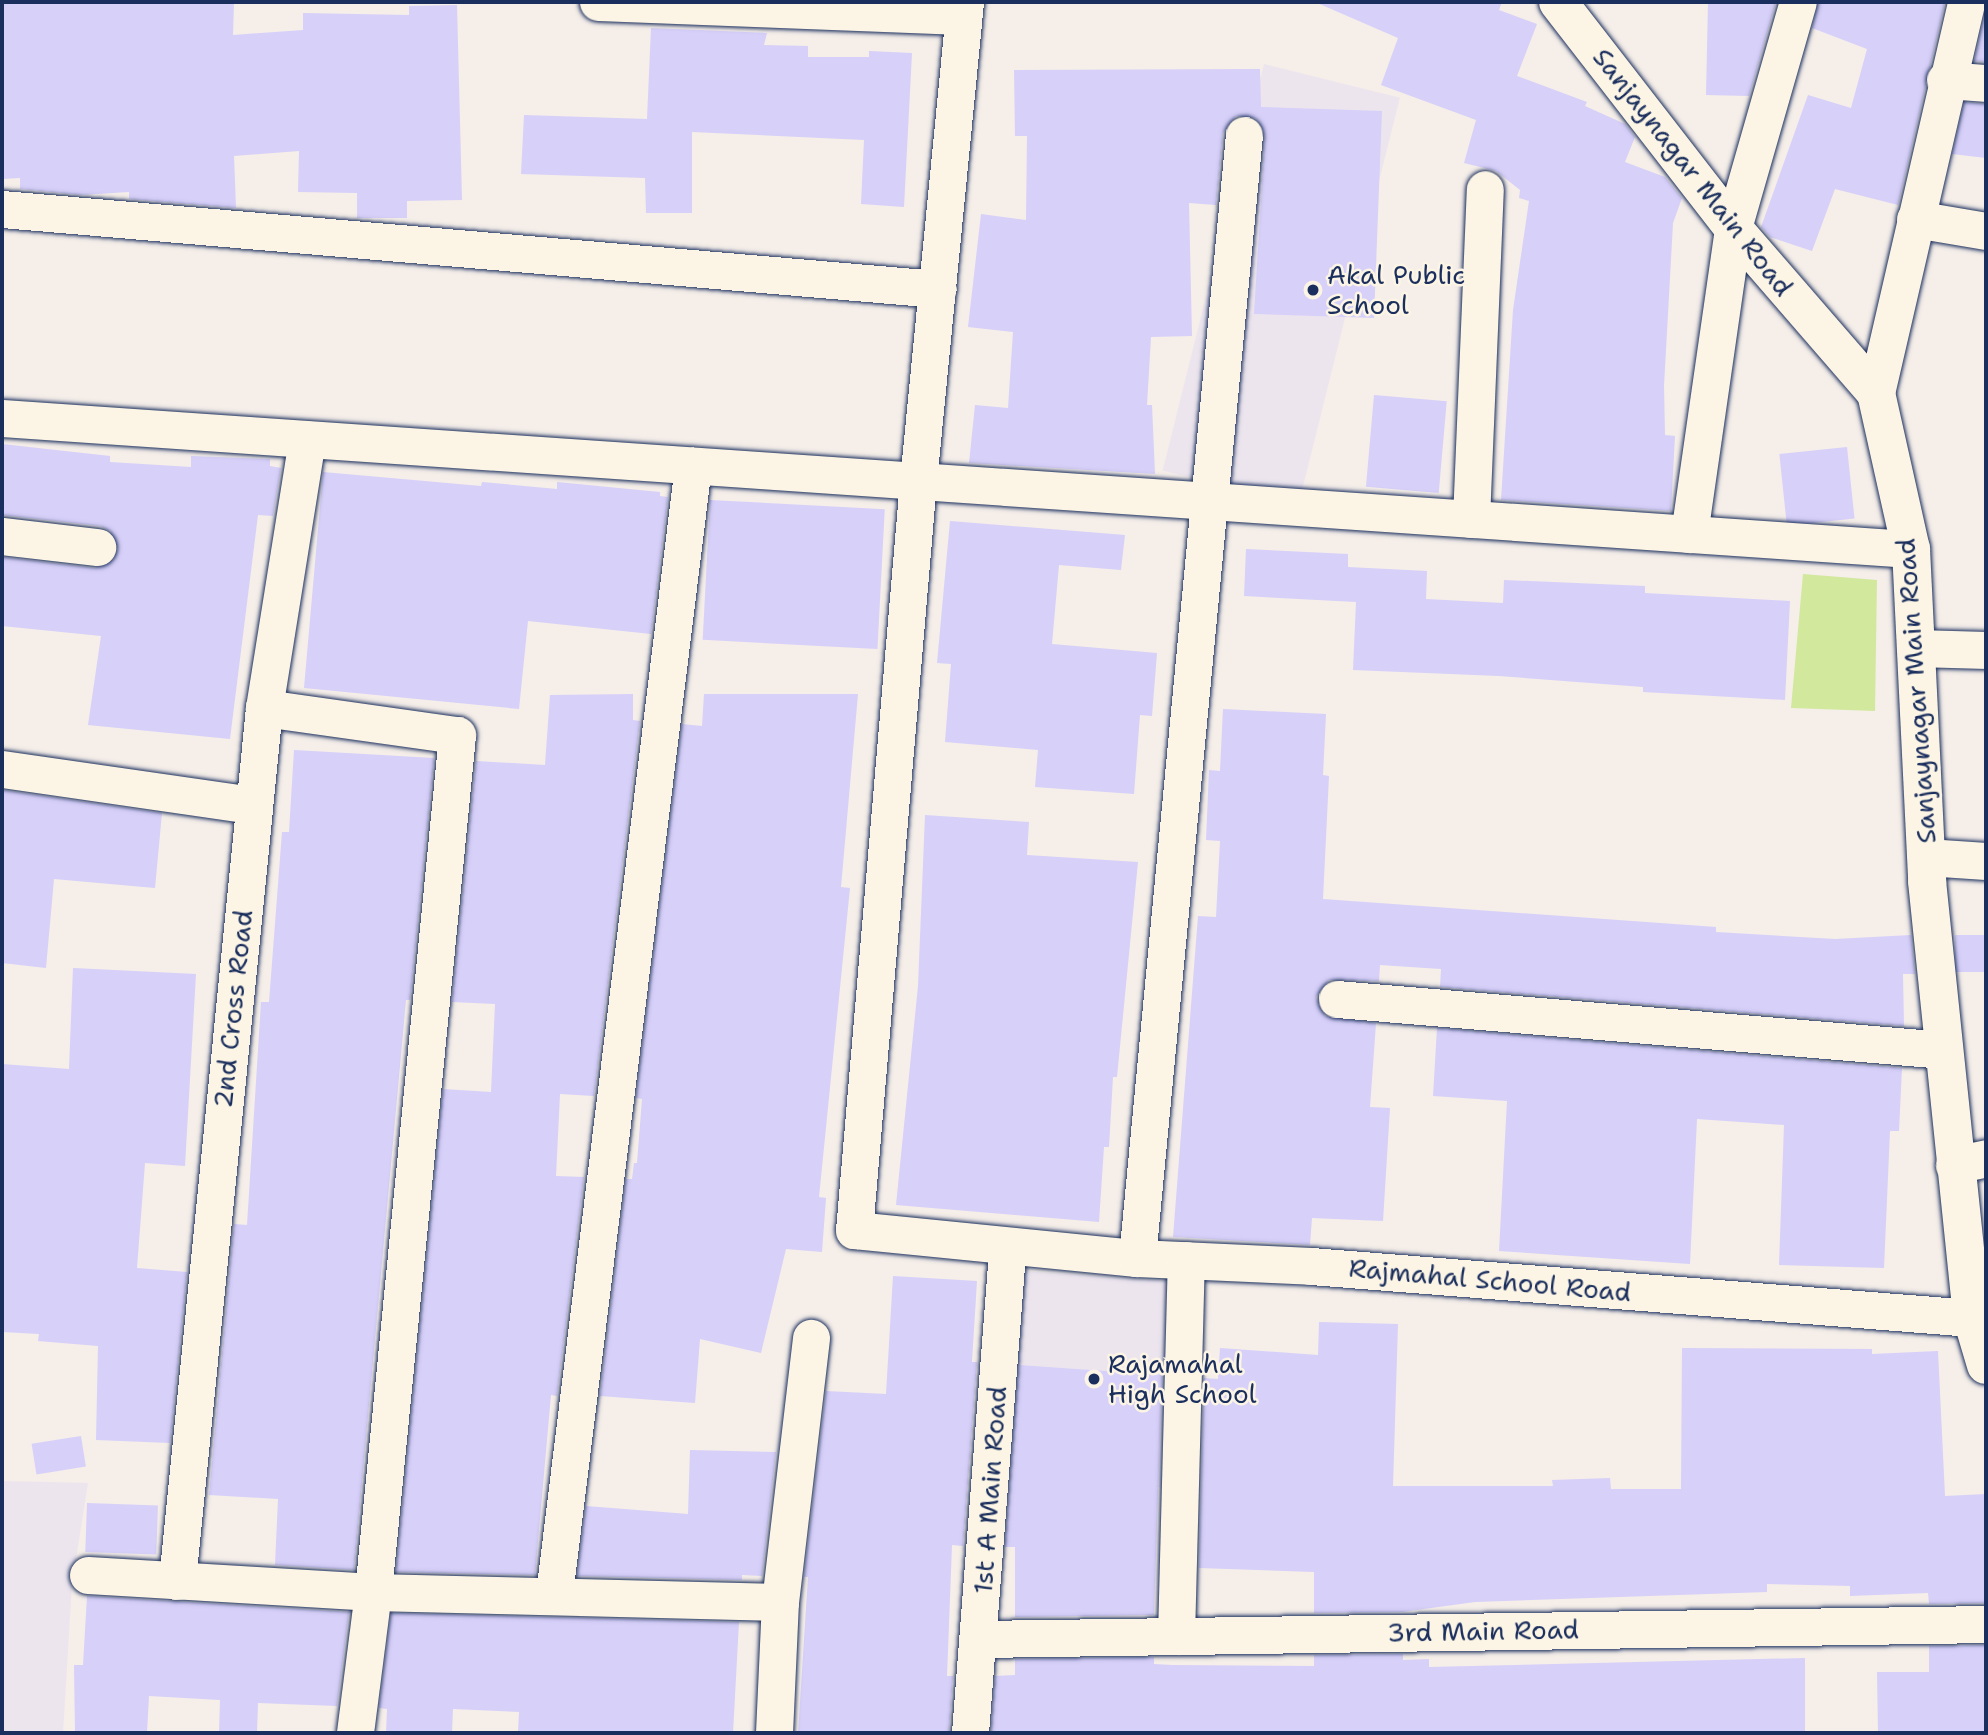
<!DOCTYPE html>
<style>
body{margin:0}
#map{position:relative;width:1988px;height:1735px;overflow:hidden;background:#f5eee9;font-family:"Shantell Sans",sans-serif}
div>[style]{position:absolute}
.built>*{inset:0;background:#ece5ee;transform-origin:0 0}
.green>*{inset:0;background:#d2e89d}
.building>*{inset:0;background:#d7d0f9;transform-origin:0 0}
.roads{filter:drop-shadow(0 0 2px #1b2f5e) drop-shadow(0 0 2px #1b2f5e)}
.street>*{height:37px;margin:-18.5px;padding:0 18.5px;transform-origin:18.5px;border-radius:18.5px;background:#fcf5e5}
.secondary>*{height:38px;margin:-19px;padding:0 19px;transform-origin:19px;border-radius:19px;background:#fcf5e5}
.dots>*{width:19px;height:19px;translate:-50% -50%;box-sizing:border-box;border:4px solid #fcf5e5;border-radius:50%}
span{translate:-50% -50%;white-space:nowrap;text-align:center;line-height:1.15;-webkit-text-stroke:5px #fcf5e5;paint-order:stroke}
.street-label{font-size:26px;color:#1b2f5e}
.poi-label{font-size:26px;color:#1b2f5e}
.left{translate:0 -50%;text-align:left}
.frame{position:absolute;inset:0;border:4px solid #1b2f5e;pointer-events:none}
</style>
<div id="map">
<div class="built">
<div style="left:1264px;top:64px;width:140px;height:419px;rotate:14deg"></div>
<div style="left:1022px;top:1271px;width:155px;height:206px;rotate:4deg"></div>
<div style="clip-path:polygon(2px 1481px,88px 1483px,72px 1584px,63px 1733px,2px 1733px)"></div>
</div>
<div class="green">
<div style="clip-path:polygon(1803px 574px,1877px 580px,1875px 711px,1791px 708px)"></div>
</div>
<div class="building">
<div style="clip-path:polygon(2px 2px,234px 2px,233px 35px,303px 30px,303px 13px,409px 15px,409px 6px,457px 5px,462px 200px,407px 201px,407px 218px,357px 218px,357px 193px,298px 192px,299px 151px,234px 156px,236px 208px,129px 199px,129px 192px,81px 195px,20px 189px,20px 178px,2px 179px)"></div>
<div style="clip-path:polygon(1315px 2px,1502px 2px,1499px 10px,1537px 24px,1517px 76px,1587px 102px,1585px 106px,1625px 124px,1635px 137px,1625px 162px,1665px 177px,1682px 198px,1673px 223px,1664px 386px,1665px 435px,1675px 436px,1671px 511px,1501px 500px,1513px 310px,1529px 201px,1519px 198px,1520px 190px,1496px 171px,1464px 163px,1476px 120px,1381px 85px,1398px 38px)"></div>
<div style="clip-path:polygon(1708px 2px,1776px 2px,1749px 96px,1706px 95px)"></div>
<div style="clip-path:polygon(1818px 2px,1945px 2px,1898px 205px,1835px 189px,1812px 251px,1770px 237px,1761px 227px,1808px 95px,1851px 108px,1867px 49px,1812px 28px)"></div>
<div style="clip-path:polygon(1986px 8px,1986px 62px,1974px 61px)"></div>
<div style="clip-path:polygon(651px 28px,767px 33px,764px 45px,808px 46px,808px 57px,869px 57px,869px 51px,912px 53px,904px 207px,861px 204px,864px 140px,692px 132px,692px 213px,646px 213px,645px 178px,521px 174px,524px 115px,647px 119px)"></div>
<div style="clip-path:polygon(1260px 69px,1261px 107px,1382px 111px,1374px 318px,1254px 314px,1265px 136px,1256px 118px,1236px 116px,1223px 133px,1216px 205px,1189px 203px,1192px 336px,1151px 337px,1147px 405px,1152px 405px,1155px 474px,969px 463px,975px 405px,1008px 408px,1013px 332px,968px 327px,981px 214px,1026px 220px,1027px 136px,1015px 136px,1014px 70px)"></div>
<div style="clip-path:polygon(1964px 102px,1986px 104px,1986px 158px,1952px 154px)"></div>
<div style="left:1374px;top:395px;width:73px;height:92px;rotate:5deg"></div>
<div style="clip-path:polygon(2px 444px,110px 456px,110px 462px,191px 467px,191px 456px,270px 459px,270px 466px,281px 468px,273px 516px,258px 515px,230px 739px,88px 725px,101px 636px,2px 626px,2px 557px,95px 568px,113px 560px,118px 549px,110px 531px,100px 526px,2px 515px)"></div>
<div style="left:1847px;top:447px;width:72px;height:68px;rotate:84deg"></div>
<div style="clip-path:polygon(323px 472px,481px 486px,482px 482px,557px 489px,557px 482px,660px 492px,660px 496px,668px 497px,651px 634px,528px 621px,519px 709px,304px 688px)"></div>
<div style="left:710px;top:500px;width:175px;height:140px;rotate:3deg"></div>
<div style="clip-path:polygon(950px 521px,1125px 535px,1121px 570px,1059px 565px,1052px 644px,1157px 653px,1152px 716px,1140px 715px,1134px 794px,1035px 787px,1038px 750px,945px 742px,951px 664px,937px 663px)"></div>
<div style="clip-path:polygon(1246px 549px,1348px 554px,1348px 567px,1427px 571px,1426px 599px,1503px 603px,1504px 580px,1645px 586px,1645px 593px,1790px 601px,1785px 700px,1643px 692px,1643px 687px,1499px 676px,1353px 670px,1356px 602px,1244px 596px)"></div>
<div style="clip-path:polygon(633px 694px,633px 720px,640px 721px,594px 1096px,560px 1094px,556px 1176px,584px 1177px,557px 1396px,551px 1395px,535px 1575px,396px 1572px,443px 1089px,491px 1092px,495px 1004px,452px 1002px,476px 761px,545px 765px,550px 695px)"></div>
<div style="clip-path:polygon(704px 694px,858px 694px,841px 887px,850px 888px,819px 1197px,826px 1198px,822px 1252px,786px 1249px,761px 1353px,700px 1339px,695px 1403px,600px 1396px,626px 1179px,632px 1179px,634px 1163px,637px 1163px,642px 1099px,636px 1098px,682px 724px,702px 726px)"></div>
<div style="clip-path:polygon(1223px 709px,1326px 714px,1323px 775px,1329px 776px,1323px 899px,1716px 927px,1716px 932px,1835px 939px,1911px 935px,1915px 974px,1903px 974px,1904px 1026px,1440px 987px,1441px 969px,1380px 965px,1379px 981px,1329px 980px,1316px 997px,1325px 1016px,1376px 1023px,1370px 1107px,1390px 1108px,1383px 1221px,1312px 1218px,1310px 1245px,1173px 1237px,1198px 916px,1216px 917px,1220px 841px,1206px 840px,1209px 770px,1220px 771px)"></div>
<div style="clip-path:polygon(294px 750px,434px 758px,410px 1000px,406px 1000px,354px 1570px,275px 1565px,278px 1499px,209px 1495px,234px 1224px,247px 1225px,261px 1002px,269px 1002px,282px 832px,289px 832px)"></div>
<div style="clip-path:polygon(2px 790px,162px 813px,155px 888px,54px 879px,46px 968px,2px 963px)"></div>
<div style="clip-path:polygon(925px 815px,1029px 822px,1027px 855px,1138px 862px,1117px 1077px,1113px 1077px,1109px 1147px,1104px 1147px,1099px 1222px,896px 1205px,918px 986px)"></div>
<div style="left:1955px;top:935px;width:31px;height:37px"></div>
<div style="clip-path:polygon(73px 968px,196px 974px,185px 1166px,145px 1163px,137px 1268px,187px 1272px,170px 1443px,96px 1440px,98px 1346px,38px 1341px,39px 1334px,2px 1332px,2px 1064px,69px 1069px)"></div>
<div style="clip-path:polygon(1437px 1028px,1902px 1068px,1899px 1131px,1890px 1131px,1884px 1268px,1779px 1265px,1784px 1125px,1697px 1119px,1690px 1264px,1499px 1251px,1507px 1101px,1433px 1096px)"></div>
<div style="clip-path:polygon(893px 1276px,977px 1281px,972px 1362px,977px 1362px,963px 1546px,952px 1545px,947px 1676px,953px 1676px,949px 1733px,798px 1733px,808px 1577px,804px 1577px,826px 1391px,886px 1394px)"></div>
<div style="clip-path:polygon(1319px 1322px,1398px 1324px,1393px 1486px,1553px 1486px,1552px 1480px,1610px 1478px,1611px 1489px,1681px 1489px,1682px 1348px,1872px 1349px,1872px 1354px,1938px 1351px,1945px 1496px,1986px 1494px,1986px 1603px,1929px 1604px,1928px 1593px,1850px 1596px,1850px 1586px,1767px 1584px,1767px 1592px,1475px 1602px,1402px 1612px,1314px 1613px,1314px 1572px,1199px 1568px,1204px 1378px,1218px 1379px,1220px 1348px,1318px 1355px)"></div>
<div style="clip-path:polygon(1019px 1365px,1162px 1375px,1154px 1615px,1015px 1617px,1015px 1547px,1005px 1547px)"></div>
<div style="left:81px;top:1436px;width:31px;height:50px;rotate:81deg"></div>
<div style="clip-path:polygon(690px 1450px,776px 1452px,762px 1576px,742px 1575px,742px 1580px,577px 1576px,586px 1506px,688px 1514px)"></div>
<div style="left:87px;top:1503px;width:71px;height:49px;rotate:2deg"></div>
<div style="clip-path:polygon(87px 1596px,349px 1612px,337px 1706px,258px 1703px,257px 1733px,219px 1733px,220px 1700px,149px 1696px,147px 1733px,75px 1733px,74px 1665px,83px 1665px)"></div>
<div style="clip-path:polygon(391px 1613px,739px 1622px,733px 1733px,518px 1733px,519px 1712px,453px 1709px,452px 1733px,386px 1733px,387px 1709px,379px 1708px)"></div>
<div style="clip-path:polygon(1986px 1645px,1986px 1733px,1878px 1733px,1877px 1672px,1929px 1672px,1929px 1646px)"></div>
<div style="clip-path:polygon(1403px 1654px,1403px 1660px,1429px 1659px,1429px 1667px,1805px 1658px,1805px 1733px,991px 1733px,995px 1676px,1015px 1675px,1015px 1659px,1154px 1657px,1154px 1664px,1172px 1665px,1314px 1666px,1314px 1655px)"></div>
</div>
<div class="roads">
<div class="street">
<div style="left:598px;top:2px;width:365px;rotate:2.2deg"></div>
<div style="left:965px;top:2px;width:481px;rotate:95.6deg"></div>
<div style="left:918px;top:481px;width:752px;rotate:94.88deg"></div>
<div style="left:854px;top:1230px;width:284px;rotate:5.7deg"></div>
<div style="left:1137px;top:1258px;width:174px;rotate:2.6deg"></div>
<div style="left:1311px;top:1266px;width:663px;rotate:4.5deg"></div>
<div style="left:1945px;top:80px;width:41px;rotate:4.2deg"></div>
<div style="left:2px;top:209px;width:939px;rotate:4.89deg"></div>
<div style="left:1915px;top:219px;width:72px;rotate:9.6deg"></div>
<div style="left:1876px;top:393px;width:401px;rotate:-77deg"></div>
<div style="left:2px;top:418px;width:1913px;rotate:3.93deg"></div>
<div style="left:1471px;top:519px;width:330px;rotate:-87.6deg"></div>
<div style="left:1689px;top:534px;width:309px;rotate:-81.8deg"></div>
<div style="left:1733px;top:228px;width:235px;rotate:-74deg"></div>
<div style="left:2px;top:536px;width:96px;rotate:6.6deg"></div>
<div style="left:1917px;top:648px;width:69px;rotate:1.7deg"></div>
<div style="left:264px;top:708px;width:195px;rotate:8deg"></div>
<div style="left:457px;top:735px;width:861px;rotate:95.6deg"></div>
<div style="left:373px;top:1592px;width:142px;rotate:97.3deg"></div>
<div style="left:2px;top:769px;width:254px;rotate:8.2deg"></div>
<div style="left:1926px;top:857px;width:60px;rotate:3.8deg"></div>
<div style="left:1337px;top:999px;width:609px;rotate:4.8deg"></div>
<div style="left:1954px;top:1165px;width:33px;rotate:-12deg"></div>
<div style="left:1137px;top:1258px;width:1128px;rotate:-84.56deg"></div>
<div style="left:88px;top:1575px;width:286px;rotate:3.4deg"></div>
<div style="left:373px;top:1592px;width:407px;rotate:1.4deg"></div>
<div style="left:177px;top:1581px;width:877px;rotate:-84.31deg"></div>
<div style="left:264px;top:708px;width:272px;rotate:-80.9deg"></div>
<div style="left:554px;top:1594px;width:1137px;rotate:-82.98deg"></div>
<div style="left:1176px;top:1636px;width:376px;rotate:-88.5deg"></div>
<div style="left:979px;top:1639px;width:1007px;rotate:-0.85deg"></div>
<div style="left:774px;top:1733px;width:131px;rotate:-87.4deg"></div>
<div style="left:780px;top:1602px;width:266px;rotate:-83.3deg"></div>
<div style="left:970px;top:1733px;width:487px;rotate:-85.6deg"></div>
</div>
<div class="secondary">
<div style="left:1558px;top:2px;width:286px;rotate:52.2deg"></div>
<div style="left:1733px;top:228px;width:218px;rotate:49.1deg"></div>
<div style="left:1876px;top:393px;width:160px;rotate:77.4deg"></div>
<div style="left:1911px;top:549px;width:332px;rotate:87.2deg"></div>
<div style="left:1927px;top:881px;width:439px;rotate:84.1deg"></div>
<div style="left:1972px;top:1318px;width:49px;rotate:73.4deg"></div>
</div>
</div>
<div class="dots">
<div style="left:1313px;top:290px;background:#1b2f5e"></div>
<div style="left:1094px;top:1379px;background:#1b2f5e"></div>
</div>
<div class="street-label">
<span style="left:1693px;top:172px;rotate:52deg">Sanjaynagar Main Road</span>
<span style="left:1916px;top:691px;rotate:-94deg">Sanjaynagar Main Road</span>
<span style="left:233px;top:1009px;rotate:-84deg">2nd Cross Road</span>
<span style="left:1490px;top:1280px;rotate:5deg">Rajmahal School Road</span>
<span style="left:990px;top:1490px;rotate:-86deg">1st A Main Road</span>
<span style="left:1483px;top:1631px;rotate:-1deg">3rd Main Road</span>
</div>
<div class="poi-label">
<span class="left" style="left:1327px;top:290px">Akal Public<br>School</span>
<span class="left" style="left:1108px;top:1379px">Rajamahal<br>High School</span>
</div>
<div class="frame"></div>
</div>
